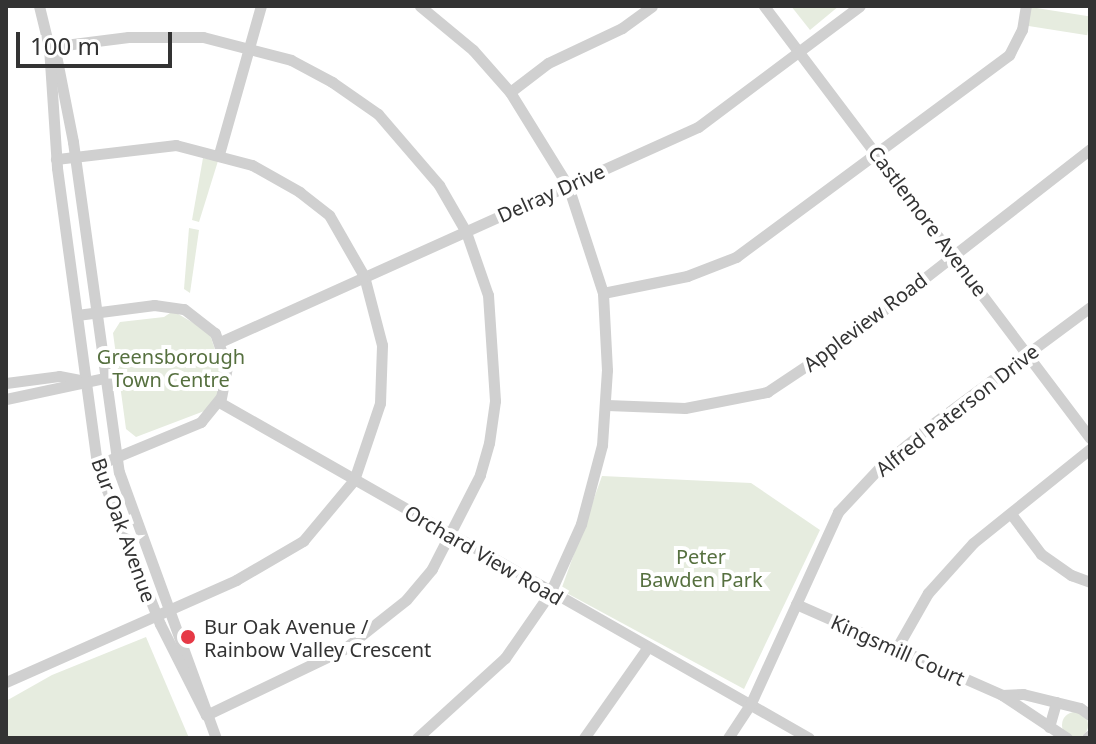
<!DOCTYPE html>
<style>
body{margin:0}
#map{position:relative;width:1096px;height:744px;overflow:hidden;background:#fff;font-family:"Noto Sans",sans-serif}
div>[style]{position:absolute}
.green>*{inset:0;background:#e6ecdf;transform-origin:0 0}
.round{border-radius:50%}
.minor>*{height:11px;margin:-5.5px;padding:0 5.5px;transform-origin:5.5px;border-radius:5.5px;background:#d0d0d0}
.dots>*{width:22px;height:22px;translate:-50% -50%;box-sizing:border-box;border:4px solid #fff;border-radius:50%}
span{translate:-50% -50%;white-space:nowrap;text-align:center;line-height:1.15;-webkit-text-stroke:8px #fff;paint-order:stroke}
.street-label{font-size:20px;color:#333}
.park-label{font-size:20px;color:#56703f}
.poi-label{font-size:20px;color:#333}
.left{translate:0 -50%;text-align:left}
.frame{position:absolute;inset:0;border:8px solid #333;pointer-events:none}
.scale{position:absolute;left:16px;top:32px;width:156px;height:36px;box-sizing:border-box;border:4px solid #333;border-top:0;padding-left:10px;font-size:24px;line-height:28px;white-space:nowrap;color:#333;-webkit-text-stroke:6px #fff;paint-order:stroke}
</style>
<div id="map">
<div class="green">
<div style="clip-path:polygon(791px 6px,839px 6px,810px 30px)"></div>
<div style="left:1030px;top:7px;width:61px;height:19px;rotate:9deg"></div>
<div style="clip-path:polygon(203px 158px,218px 161px,199px 222px,192px 220px)"></div>
<div style="clip-path:polygon(189px 228px,199px 230px,190px 293px,184px 289px)"></div>
<div style="clip-path:polygon(173px 311px,209px 332px,222px 370px,217px 395px,207px 410px,136px 437px,126px 429px,113px 333px,120px 322px,164px 317px)"></div>
<div style="clip-path:polygon(602px 476px,751px 483px,820px 530px,744px 689px,561px 590px)"></div>
<div style="clip-path:polygon(146px 637px,189px 738px,6px 738px,6px 701px,52px 675px)"></div>
<div class="round" style="left:1062px;top:712px;width:26px;height:26px"></div>
</div>
<div class="minor">
<div style="left:39px;top:6px;width:42px;rotate:76.3deg"></div>
<div style="left:49px;top:47px;width:11px;rotate:49deg"></div>
<div style="left:56px;top:55px;width:89px;rotate:78.9deg"></div>
<div style="left:73px;top:142px;width:333px;rotate:82.1deg"></div>
<div style="left:119px;top:472px;width:283px;rotate:70deg"></div>
<div style="left:764px;top:6px;width:541px;rotate:52.96deg"></div>
<div style="left:49px;top:47px;width:80px;rotate:-7.2deg"></div>
<div style="left:128px;top:37px;width:75px"></div>
<div style="left:203px;top:37px;width:91px;rotate:14.6deg"></div>
<div style="left:291px;top:60px;width:47px;rotate:28.2deg"></div>
<div style="left:332px;top:82px;width:56px;rotate:34.8deg"></div>
<div style="left:378px;top:114px;width:94px;rotate:49.3deg"></div>
<div style="left:439px;top:185px;width:54px;rotate:60.1deg"></div>
<div style="left:466px;top:232px;width:67px;rotate:70.8deg"></div>
<div style="left:488px;top:295px;width:106px;rotate:86.2deg"></div>
<div style="left:495px;top:401px;width:42px;rotate:98.1deg"></div>
<div style="left:489px;top:443px;width:33px;rotate:106deg"></div>
<div style="left:480px;top:475px;width:106px;rotate:117.1deg"></div>
<div style="left:432px;top:569px;width:40px;rotate:130deg"></div>
<div style="left:406px;top:600px;width:79px;rotate:141.7deg"></div>
<div style="left:344px;top:649px;width:153px;rotate:154.4deg"></div>
<div style="left:49px;top:47px;width:121px;rotate:86.2deg"></div>
<div style="left:57px;top:168px;width:300px;rotate:82.3deg"></div>
<div style="left:97px;top:465px;width:171px;rotate:68.4deg"></div>
<div style="left:160px;top:624px;width:102px;rotate:63.2deg"></div>
<div style="left:510px;top:92px;width:48px;rotate:-37.3deg"></div>
<div style="left:548px;top:63px;width:82px;rotate:-25.3deg"></div>
<div style="left:622px;top:28px;width:37px;rotate:-36deg"></div>
<div style="left:219px;top:154px;width:154px;rotate:-74.2deg"></div>
<div style="left:603px;top:293px;width:86px;rotate:-11.4deg"></div>
<div style="left:687px;top:276px;width:53px;rotate:-21.2deg"></div>
<div style="left:736px;top:257px;width:340px;rotate:-36.5deg"></div>
<div style="left:1009px;top:55px;width:28px;rotate:-63deg"></div>
<div style="left:1022px;top:30px;width:24px;rotate:-81deg"></div>
<div style="left:77px;top:315px;width:78px;rotate:-7.4deg"></div>
<div style="left:154px;top:305px;width:30px;rotate:8deg"></div>
<div style="left:184px;top:309px;width:39px;rotate:38deg"></div>
<div style="left:215px;top:333px;width:36px;rotate:71deg"></div>
<div style="left:227px;top:367px;width:31px;rotate:101deg"></div>
<div style="left:221px;top:397px;width:32px;rotate:129deg"></div>
<div style="left:201px;top:422px;width:113px;rotate:157.5deg"></div>
<div style="left:220px;top:342px;width:524px;rotate:-24.22deg"></div>
<div style="left:698px;top:127px;width:202px;rotate:-36.8deg"></div>
<div style="left:6px;top:383px;width:53px;rotate:-7.5deg"></div>
<div style="left:59px;top:376px;width:21px;rotate:11deg"></div>
<div style="left:6px;top:399px;width:100px;rotate:-12.1deg"></div>
<div style="left:219px;top:402px;width:679px;rotate:29.66deg"></div>
<div style="left:607px;top:405px;width:78px;rotate:2.2deg"></div>
<div style="left:685px;top:408px;width:84px;rotate:-11deg"></div>
<div style="left:767px;top:392px;width:94px;rotate:-33.7deg"></div>
<div style="left:845px;top:340px;width:311px;rotate:-37.9deg"></div>
<div style="left:1011px;top:514px;width:50px;rotate:53.1deg"></div>
<div style="left:1041px;top:554px;width:37px;rotate:35deg"></div>
<div style="left:1071px;top:575px;width:20px;rotate:20deg"></div>
<div style="left:796px;top:604px;width:225px;rotate:23.8deg"></div>
<div style="left:1002px;top:695px;width:78px;rotate:33.5deg"></div>
<div style="left:895px;top:651px;width:67px;rotate:-60.4deg"></div>
<div style="left:928px;top:593px;width:67px;rotate:-48deg"></div>
<div style="left:973px;top:543px;width:150px;rotate:-38.8deg"></div>
<div style="left:6px;top:682px;width:252px;rotate:-23.9deg"></div>
<div style="left:236px;top:580px;width:78px;rotate:-30.2deg"></div>
<div style="left:303px;top:541px;width:80px;rotate:-50.1deg"></div>
<div style="left:354px;top:480px;width:81px;rotate:-71.3deg"></div>
<div style="left:380px;top:403px;width:58px;rotate:-88deg"></div>
<div style="left:382px;top:345px;width:71px;rotate:-104.6deg"></div>
<div style="left:364px;top:276px;width:70px;rotate:-119.8deg"></div>
<div style="left:329px;top:215px;width:37px;rotate:-142deg"></div>
<div style="left:300px;top:192px;width:55px;rotate:-150.6deg"></div>
<div style="left:252px;top:165px;width:79px;rotate:-165.3deg"></div>
<div style="left:176px;top:145px;width:121px;rotate:173.3deg"></div>
<div style="left:1002px;top:695px;width:21px;rotate:-3deg"></div>
<div style="left:1023px;top:694px;width:59px;rotate:13.8deg"></div>
<div style="left:1080px;top:708px;width:12px;rotate:35deg"></div>
<div style="left:1049px;top:727px;width:26px;rotate:-74deg"></div>
<div style="left:417px;top:738px;width:119px;rotate:-42.3deg"></div>
<div style="left:505px;top:658px;width:79px;rotate:-55.3deg"></div>
<div style="left:550px;top:593px;width:76px;rotate:-65.8deg"></div>
<div style="left:581px;top:524px;width:82px;rotate:-75.1deg"></div>
<div style="left:602px;top:445px;width:75px;rotate:-86.2deg"></div>
<div style="left:607px;top:370px;width:77px;rotate:-93deg"></div>
<div style="left:603px;top:293px;width:113px;rotate:-108.1deg"></div>
<div style="left:568px;top:186px;width:110px;rotate:-121.7deg"></div>
<div style="left:510px;top:92px;width:56px;rotate:-131.4deg"></div>
<div style="left:473px;top:50px;width:69px;rotate:-140.3deg"></div>
<div style="left:584px;top:738px;width:111px;rotate:-54.9deg"></div>
<div style="left:728px;top:738px;width:42px;rotate:-56.7deg"></div>
<div style="left:751px;top:703px;width:210px;rotate:-65.5deg"></div>
<div style="left:838px;top:512px;width:64px;rotate:-46.9deg"></div>
<div style="left:882px;top:465px;width:62px;rotate:-39.1deg"></div>
<div style="left:930px;top:426px;width:199px;rotate:-36.6deg"></div>
<div style="left:1087px;top:738px;width:4px;rotate:-45deg"></div>
</div>
<div class="dots">
<div style="left:188px;top:637px;background:#e63946"></div>
</div>
<div class="street-label">
<span style="left:551px;top:193px;rotate:-24deg">Delray Drive</span>
<span style="left:928px;top:221px;rotate:53deg">Castlemore Avenue</span>
<span style="left:865px;top:322px;rotate:-37deg">Appleview Road</span>
<span style="left:957px;top:410px;rotate:-38deg">Alfred Paterson Drive</span>
<span style="left:124px;top:530px;rotate:70deg">Bur Oak Avenue</span>
<span style="left:484px;top:555px;rotate:30deg">Orchard View Road</span>
<span style="left:898px;top:650px;rotate:24deg">Kingsmill Court</span>
</div>
<div class="park-label">
<span style="left:171px;top:368px">Greensborough<br>Town Centre</span>
<span style="left:701px;top:568px">Peter<br>Bawden Park</span>
</div>
<div class="poi-label">
<span class="left" style="left:204px;top:638px">Bur Oak Avenue /<br>Rainbow Valley Crescent</span>
</div>
<div class="frame"></div>
<div class="scale">100 m</div>
</div>
